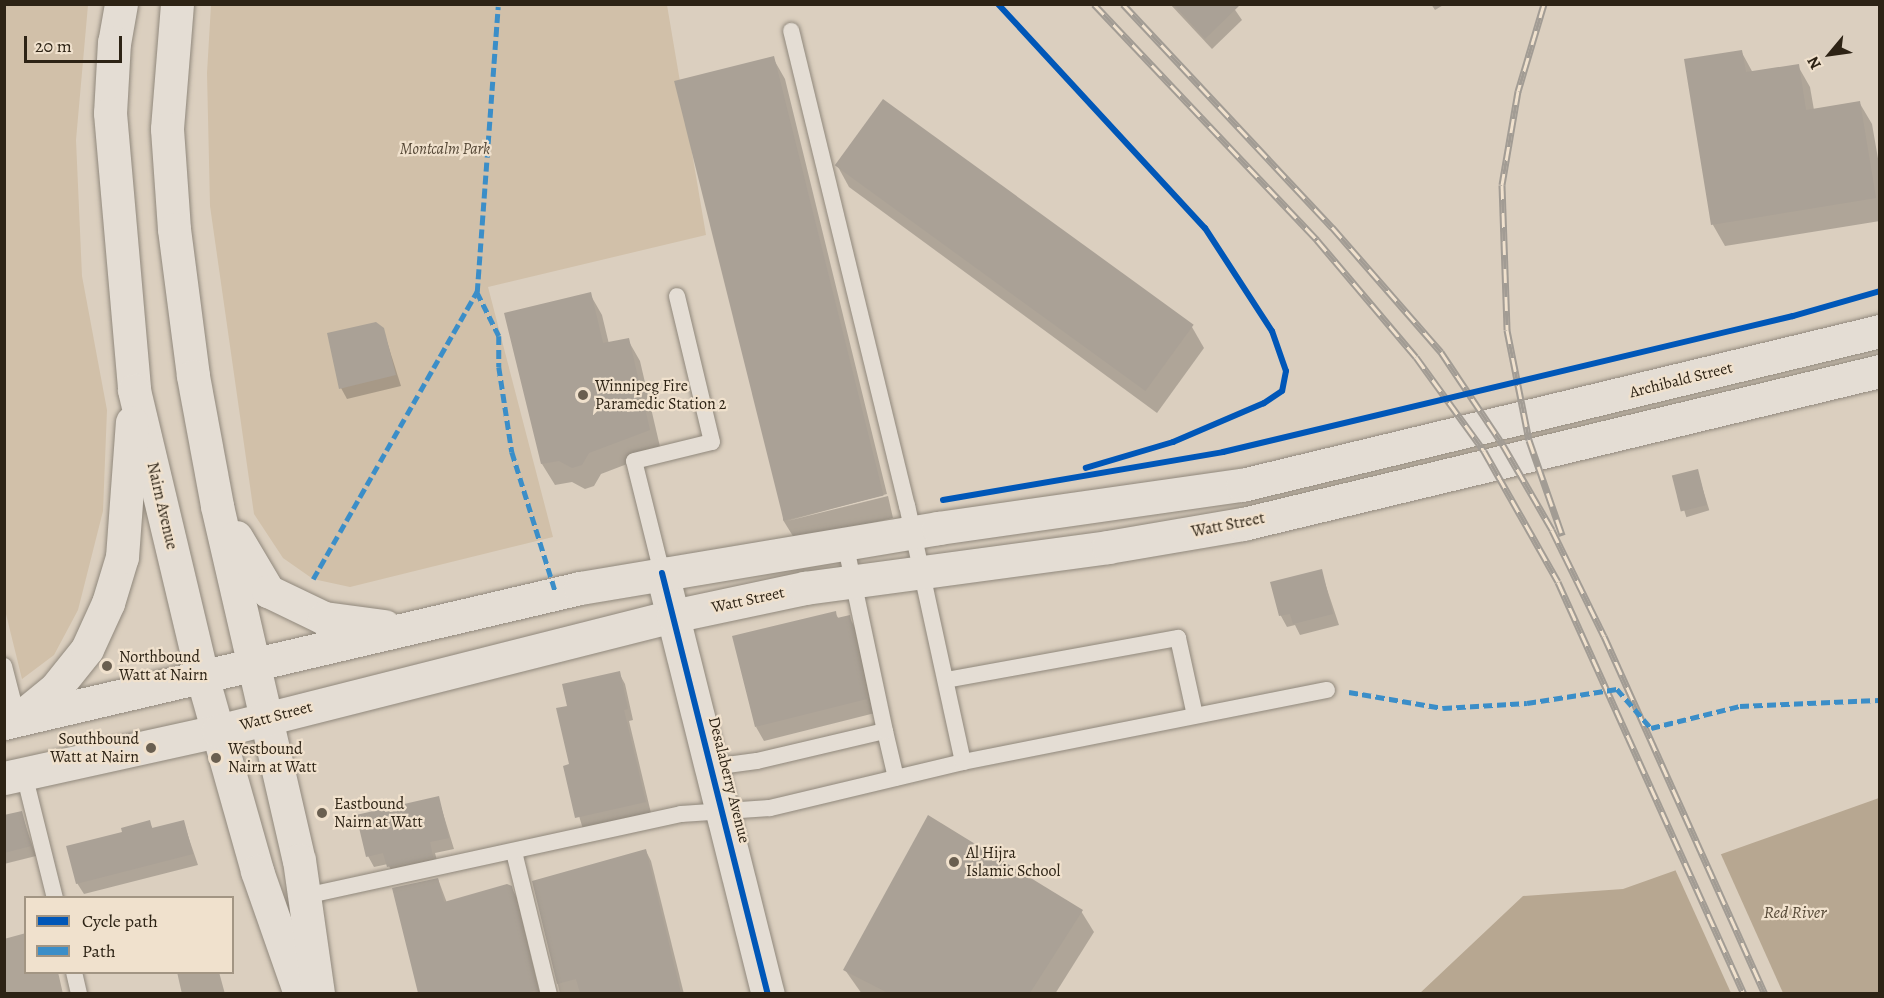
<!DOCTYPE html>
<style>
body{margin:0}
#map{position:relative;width:1884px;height:998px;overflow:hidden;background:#dbcfbf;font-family:Alegreya,serif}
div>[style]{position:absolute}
.green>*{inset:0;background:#d1c0a9}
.water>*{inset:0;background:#b7a791}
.pier>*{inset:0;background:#dbcfbf}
.shadow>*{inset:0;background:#0003;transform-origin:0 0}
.building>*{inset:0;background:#aaa196;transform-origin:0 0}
.roads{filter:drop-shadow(0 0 2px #90887c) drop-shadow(0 0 2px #90887c)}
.service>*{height:16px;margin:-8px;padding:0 8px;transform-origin:8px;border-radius:8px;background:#e4ddd4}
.minor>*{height:33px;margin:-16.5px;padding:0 16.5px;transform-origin:16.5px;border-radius:16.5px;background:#e4ddd4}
.secondary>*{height:33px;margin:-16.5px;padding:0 16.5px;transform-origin:16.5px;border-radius:16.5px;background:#e4ddd4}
.rail>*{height:7px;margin-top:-3.5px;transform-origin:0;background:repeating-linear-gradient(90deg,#f0e1cd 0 14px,#a29c94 0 28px);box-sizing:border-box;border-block:2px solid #a29c94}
.quiet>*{height:4.5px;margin-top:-2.25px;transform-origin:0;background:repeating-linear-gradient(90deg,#3b8ec8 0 9px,transparent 0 13.5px)}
.cycleway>*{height:6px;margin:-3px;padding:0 3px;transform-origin:3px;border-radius:3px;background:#0057b8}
.dots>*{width:16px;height:16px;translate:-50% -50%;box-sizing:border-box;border:3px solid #f0e1cd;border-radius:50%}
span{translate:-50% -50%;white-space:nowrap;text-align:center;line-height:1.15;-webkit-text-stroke:4.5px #f0e1cd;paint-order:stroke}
.park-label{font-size:16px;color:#544736;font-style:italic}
.street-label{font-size:16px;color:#2d2315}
.poi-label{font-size:16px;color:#2d2315}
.left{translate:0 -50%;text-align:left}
.right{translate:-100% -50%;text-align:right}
.water-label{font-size:18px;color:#584b39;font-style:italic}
.frame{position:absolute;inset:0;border:6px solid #2d2315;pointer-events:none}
.legend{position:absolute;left:24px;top:896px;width:210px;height:78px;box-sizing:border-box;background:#f0e1cd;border:2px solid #a29583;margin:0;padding:8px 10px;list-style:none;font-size:18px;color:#2d2315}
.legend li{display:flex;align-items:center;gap:12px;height:30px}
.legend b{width:30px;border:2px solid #a29583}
.north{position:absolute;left:1800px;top:24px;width:60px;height:60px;-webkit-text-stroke:4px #f0e1cd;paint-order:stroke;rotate:241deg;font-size:16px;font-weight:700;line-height:24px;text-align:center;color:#2d2315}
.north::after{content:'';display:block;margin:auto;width:21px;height:27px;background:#2d2315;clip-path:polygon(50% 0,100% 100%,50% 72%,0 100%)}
.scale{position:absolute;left:24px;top:36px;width:98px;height:27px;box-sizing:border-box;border:3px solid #2d2315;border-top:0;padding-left:8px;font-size:18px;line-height:21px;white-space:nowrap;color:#2d2315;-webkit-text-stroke:4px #f0e1cd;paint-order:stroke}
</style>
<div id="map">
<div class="green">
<div style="clip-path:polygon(4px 5px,88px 5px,76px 140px,82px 276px,107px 410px,103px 511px,78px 610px,54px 655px,22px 679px,4px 606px)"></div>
<div style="clip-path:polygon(211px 5px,667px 5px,706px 235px,488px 287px,553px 537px,350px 587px,313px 579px,283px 558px,254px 514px,210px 206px,207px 73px)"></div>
</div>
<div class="water">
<div style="clip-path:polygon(1879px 798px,1879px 993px,1419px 994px,1523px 896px,1623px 889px)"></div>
</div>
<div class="pier">
<div style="clip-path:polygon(1719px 850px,1783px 993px,1731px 993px,1674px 867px)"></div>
</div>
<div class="shadow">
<div style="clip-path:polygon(1170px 4px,1231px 4px,1242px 20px,1212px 49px)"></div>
<div style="clip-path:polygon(1431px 4px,1445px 4px,1435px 10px)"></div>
<div style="clip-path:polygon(1741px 51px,1753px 73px,1798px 66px,1810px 87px,1814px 110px,1859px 102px,1872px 124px,1880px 170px,1880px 221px,1725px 246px,1713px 225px)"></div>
<div style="clip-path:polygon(773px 58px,785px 79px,887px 494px,787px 521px,888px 496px,893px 518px,796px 541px,783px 520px)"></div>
<div style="clip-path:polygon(837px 165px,1192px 327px,1204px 348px,1157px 413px,849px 187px)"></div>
<div style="clip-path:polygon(590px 294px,602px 315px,609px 344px,628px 340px,640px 361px,661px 451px,601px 474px,594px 486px,585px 489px,572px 482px,555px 485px,542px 464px)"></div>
<div style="clip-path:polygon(383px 329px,401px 386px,347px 399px,341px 388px)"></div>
<div style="left:1697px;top:470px;width:42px;height:24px;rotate:73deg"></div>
<div style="clip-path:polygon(1321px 571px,1339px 625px,1300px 635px,1295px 625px,1287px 627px,1281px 616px,1272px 583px)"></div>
<div style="clip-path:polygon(835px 613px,839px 619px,849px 617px,857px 631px,875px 713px,764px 741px,756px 727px)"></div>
<div style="clip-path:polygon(619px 673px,625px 684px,633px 720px,629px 721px,651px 813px,583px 829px,564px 767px,571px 765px,568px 707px)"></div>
<div style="clip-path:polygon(438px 797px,454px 849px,435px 853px,439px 868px,395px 878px,388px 864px,374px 867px,368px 856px)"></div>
<div style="clip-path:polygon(23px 818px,36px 856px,4px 864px,4px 822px)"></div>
<div style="clip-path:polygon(183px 821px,198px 865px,84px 894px,77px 883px,124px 833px,149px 822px,153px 829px)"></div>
<div style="clip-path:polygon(646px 851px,651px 861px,684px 994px,560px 994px,534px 882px)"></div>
<div style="clip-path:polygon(438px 879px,447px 903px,511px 887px,517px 898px,540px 994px,419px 994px,393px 889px)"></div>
<div style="clip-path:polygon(1081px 911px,1094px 932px,1055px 994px,862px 994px,845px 970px)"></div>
<div style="clip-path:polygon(26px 933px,26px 972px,58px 972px,63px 994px,4px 994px,4px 939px)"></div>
<div style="clip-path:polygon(177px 972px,219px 972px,225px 994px,182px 994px)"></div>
</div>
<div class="building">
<div style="clip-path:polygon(1173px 4px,1241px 4px,1205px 39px)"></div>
<div style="clip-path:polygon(1742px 50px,1746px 72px,1799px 64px,1806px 110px,1860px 101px,1876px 198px,1711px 225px,1684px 59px)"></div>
<div style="left:774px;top:56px;width:453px;height:103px;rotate:76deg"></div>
<div style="left:883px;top:99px;width:384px;height:82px;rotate:36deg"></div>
<div style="clip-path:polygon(591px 292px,603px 343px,629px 338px,650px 430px,589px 453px,582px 465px,572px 468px,559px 461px,541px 464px,504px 313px)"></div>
<div style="clip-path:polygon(376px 322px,384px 328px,396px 375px,339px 389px,327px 333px)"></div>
<div style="left:1698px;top:469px;width:37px;height:27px;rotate:76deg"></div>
<div style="clip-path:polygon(1322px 569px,1333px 614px,1293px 624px,1290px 614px,1279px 616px,1270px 582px)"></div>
<div style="clip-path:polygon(836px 611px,837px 618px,850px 615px,867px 699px,755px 727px,732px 636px)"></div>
<div style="clip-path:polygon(620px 671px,628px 709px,624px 710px,646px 802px,575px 818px,563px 766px,569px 764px,556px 708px,567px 706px,562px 684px)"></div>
<div style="clip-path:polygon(439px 796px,449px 838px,430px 842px,433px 857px,387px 867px,383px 853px,366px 857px,356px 815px)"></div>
<div style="clip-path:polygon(22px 811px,31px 846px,4px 853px,4px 815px)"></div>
<div style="clip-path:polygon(928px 815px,1083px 910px,1030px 993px,888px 993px,843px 970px)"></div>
<div style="clip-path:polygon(150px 820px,152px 828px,184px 820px,193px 854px,76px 884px,66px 846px,122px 832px,121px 828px)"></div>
<div style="clip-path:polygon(646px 849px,681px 993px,580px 993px,576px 979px,557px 984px,532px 881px)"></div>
<div style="clip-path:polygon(438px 878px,444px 902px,507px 884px,512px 886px,537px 990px,526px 993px,418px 993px,392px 888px)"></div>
</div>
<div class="roads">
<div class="service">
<div style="left:662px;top:573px;width:115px;rotate:-104deg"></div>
<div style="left:634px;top:461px;width:80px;rotate:-13.7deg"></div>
<div style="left:712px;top:442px;width:150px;rotate:-103.5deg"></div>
<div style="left:4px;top:666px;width:56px;rotate:75.5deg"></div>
<div style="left:946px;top:680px;width:236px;rotate:-10.3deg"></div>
<div style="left:1178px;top:638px;width:79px;rotate:77.6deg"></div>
<div style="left:885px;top:731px;width:48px;rotate:76.8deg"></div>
<div style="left:963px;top:762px;width:371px;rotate:-11.2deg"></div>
<div style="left:712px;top:767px;width:45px;rotate:-7.6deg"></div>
<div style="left:757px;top:761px;width:131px;rotate:-13.2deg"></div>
<div style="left:885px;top:731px;width:192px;rotate:-102deg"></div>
<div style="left:24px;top:774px;width:128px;rotate:76deg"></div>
<div style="left:514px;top:852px;width:146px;rotate:76.2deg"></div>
<div style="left:305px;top:896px;width:385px;rotate:-12.3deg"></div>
<div style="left:681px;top:814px;width:89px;rotate:-3.9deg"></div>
<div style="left:770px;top:808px;width:198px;rotate:-13.4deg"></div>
<div style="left:963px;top:762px;width:262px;rotate:-102.3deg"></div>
<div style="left:907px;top:506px;width:489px;rotate:-103.7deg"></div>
<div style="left:74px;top:972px;width:23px;rotate:77deg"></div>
</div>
<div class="minor">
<div style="left:662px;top:573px;width:434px;rotate:75.9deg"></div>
</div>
<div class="secondary">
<div style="left:121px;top:4px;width:39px;rotate:100deg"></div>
<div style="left:114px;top:42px;width:71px;rotate:93.2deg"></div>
<div style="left:110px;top:113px;width:278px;rotate:85deg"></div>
<div style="left:134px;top:390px;width:294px;rotate:76.6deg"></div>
<div style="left:202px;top:676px;width:203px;rotate:74.2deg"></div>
<div style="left:257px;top:871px;width:130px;rotate:70.7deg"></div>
<div style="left:177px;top:4px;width:125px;rotate:94.6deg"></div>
<div style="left:167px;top:129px;width:100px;rotate:86deg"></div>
<div style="left:174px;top:229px;width:148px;rotate:82.6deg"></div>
<div style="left:193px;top:376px;width:132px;rotate:79.5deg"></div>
<div style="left:217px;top:506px;width:363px;rotate:77deg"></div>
<div style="left:299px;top:860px;width:135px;rotate:81.9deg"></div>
<div style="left:236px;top:537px;width:63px;rotate:59.3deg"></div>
<div style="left:268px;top:591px;width:62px;rotate:25.7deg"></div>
<div style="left:324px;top:618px;width:61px;rotate:7.6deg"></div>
<div style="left:23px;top:715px;width:41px;rotate:-39.1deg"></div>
<div style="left:55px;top:689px;width:51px;rotate:-51.3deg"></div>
<div style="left:87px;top:649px;width:51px;rotate:-65.5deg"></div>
<div style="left:108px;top:603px;width:48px;rotate:-73.1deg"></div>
<div style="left:122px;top:557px;width:135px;rotate:-85.8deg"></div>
<div style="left:4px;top:723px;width:592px;rotate:-13.19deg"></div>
<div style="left:580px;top:588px;width:363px;rotate:-9.5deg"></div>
<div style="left:938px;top:528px;width:307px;rotate:-8.1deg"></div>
<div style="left:1242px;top:485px;width:656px;rotate:-13.57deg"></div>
<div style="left:4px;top:778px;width:219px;rotate:-12.4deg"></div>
<div style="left:218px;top:731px;width:469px;rotate:-14.2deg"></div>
<div style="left:673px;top:616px;width:135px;rotate:-12deg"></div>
<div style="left:805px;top:588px;width:306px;rotate:-7.7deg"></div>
<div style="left:1108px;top:547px;width:137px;rotate:-9.7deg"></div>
<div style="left:1243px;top:524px;width:655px;rotate:-13.51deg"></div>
</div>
</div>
<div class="rail">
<div style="left:1094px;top:4px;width:325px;rotate:46.6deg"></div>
<div style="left:1317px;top:240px;width:153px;rotate:49.8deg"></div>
<div style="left:1416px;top:357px;width:116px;rotate:54.1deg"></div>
<div style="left:1484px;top:451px;width:150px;rotate:60.5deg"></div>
<div style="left:1558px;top:582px;width:452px;rotate:65.7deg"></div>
<div style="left:1123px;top:4px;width:306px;rotate:46.9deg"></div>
<div style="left:1332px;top:227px;width:166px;rotate:48.9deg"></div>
<div style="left:1441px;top:352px;width:112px;rotate:56.3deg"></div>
<div style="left:1503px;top:445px;width:98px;rotate:60deg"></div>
<div style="left:1552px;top:530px;width:118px;rotate:63.9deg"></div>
<div style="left:1604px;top:636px;width:393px;rotate:65.8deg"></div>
<div style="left:1544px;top:4px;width:91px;rotate:106.6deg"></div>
<div style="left:1518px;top:91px;width:95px;rotate:99.7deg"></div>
<div style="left:1502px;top:185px;width:145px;rotate:88deg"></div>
<div style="left:1507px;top:330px;width:112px;rotate:78.7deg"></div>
<div style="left:1529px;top:440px;width:101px;rotate:70.8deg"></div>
</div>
<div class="quiet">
<div style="left:477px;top:292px;width:49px;rotate:63.4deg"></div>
<div style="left:499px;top:336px;width:31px;rotate:90deg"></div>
<div style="left:499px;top:367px;width:86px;rotate:81.3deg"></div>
<div style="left:512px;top:452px;width:148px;rotate:72.7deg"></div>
<div style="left:313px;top:579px;width:331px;rotate:-60.3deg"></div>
<div style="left:477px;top:292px;width:286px;rotate:-85.8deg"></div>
<div style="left:1349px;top:692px;width:95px;rotate:9.7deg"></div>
<div style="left:1443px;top:708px;width:84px;rotate:-3.4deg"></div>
<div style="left:1527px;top:703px;width:91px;rotate:-8.8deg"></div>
<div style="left:1617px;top:689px;width:52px;rotate:48.9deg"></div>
<div style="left:1651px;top:728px;width:92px;rotate:-13.9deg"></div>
<div style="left:1740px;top:706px;width:140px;rotate:-2.5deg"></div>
</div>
<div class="cycleway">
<div style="left:998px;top:4px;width:305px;rotate:47.3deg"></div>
<div style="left:1205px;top:228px;width:123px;rotate:57deg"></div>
<div style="left:1272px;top:331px;width:42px;rotate:70.7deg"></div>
<div style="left:1286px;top:371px;width:20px;rotate:101deg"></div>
<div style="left:1282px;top:391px;width:22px;rotate:146deg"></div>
<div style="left:1264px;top:403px;width:99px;rotate:156.8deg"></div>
<div style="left:1173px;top:442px;width:91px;rotate:163.4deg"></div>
<div style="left:943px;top:500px;width:284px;rotate:-9.7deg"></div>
<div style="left:1223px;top:452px;width:586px;rotate:-13.42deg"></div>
<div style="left:1793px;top:316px;width:91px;rotate:-16deg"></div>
<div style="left:662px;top:573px;width:434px;rotate:75.9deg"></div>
</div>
<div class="dots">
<div style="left:583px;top:395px;background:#6a5f50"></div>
<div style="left:107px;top:666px;background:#6a5f50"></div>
<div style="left:151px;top:748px;background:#6a5f50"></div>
<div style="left:216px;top:758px;background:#6a5f50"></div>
<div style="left:322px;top:813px;background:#6a5f50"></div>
<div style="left:954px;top:862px;background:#6a5f50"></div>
</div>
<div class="park-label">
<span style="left:445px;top:149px">Montcalm Park</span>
</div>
<div class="street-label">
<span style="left:1681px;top:380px;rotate:-14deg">Archibald Street</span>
<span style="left:162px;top:506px;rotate:77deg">Nairn Avenue</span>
<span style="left:1228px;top:525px;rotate:-11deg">Watt Street</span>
<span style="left:748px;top:600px;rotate:-12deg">Watt Street</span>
<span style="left:276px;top:716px;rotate:-15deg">Watt Street</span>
<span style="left:729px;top:780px;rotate:76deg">Desalaberry Avenue</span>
</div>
<div class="poi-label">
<span class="left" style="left:595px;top:395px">Winnipeg Fire<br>Paramedic Station 2</span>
<span class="left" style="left:119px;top:666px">Northbound<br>Watt at Nairn</span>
<span class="right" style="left:139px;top:748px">Southbound<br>Watt at Nairn</span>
<span class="left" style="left:228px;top:758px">Westbound<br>Nairn at Watt</span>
<span class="left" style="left:334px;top:813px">Eastbound<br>Nairn at Watt</span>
<span class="left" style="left:966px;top:862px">Al Hijra<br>Islamic School</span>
</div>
<div class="water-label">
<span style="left:1795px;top:912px">Red River</span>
</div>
<div class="frame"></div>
<ul class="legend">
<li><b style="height:8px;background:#0057b8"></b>Cycle path</li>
<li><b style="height:8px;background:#3b8ec8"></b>Path</li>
</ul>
<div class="north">N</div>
<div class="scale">20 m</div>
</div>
